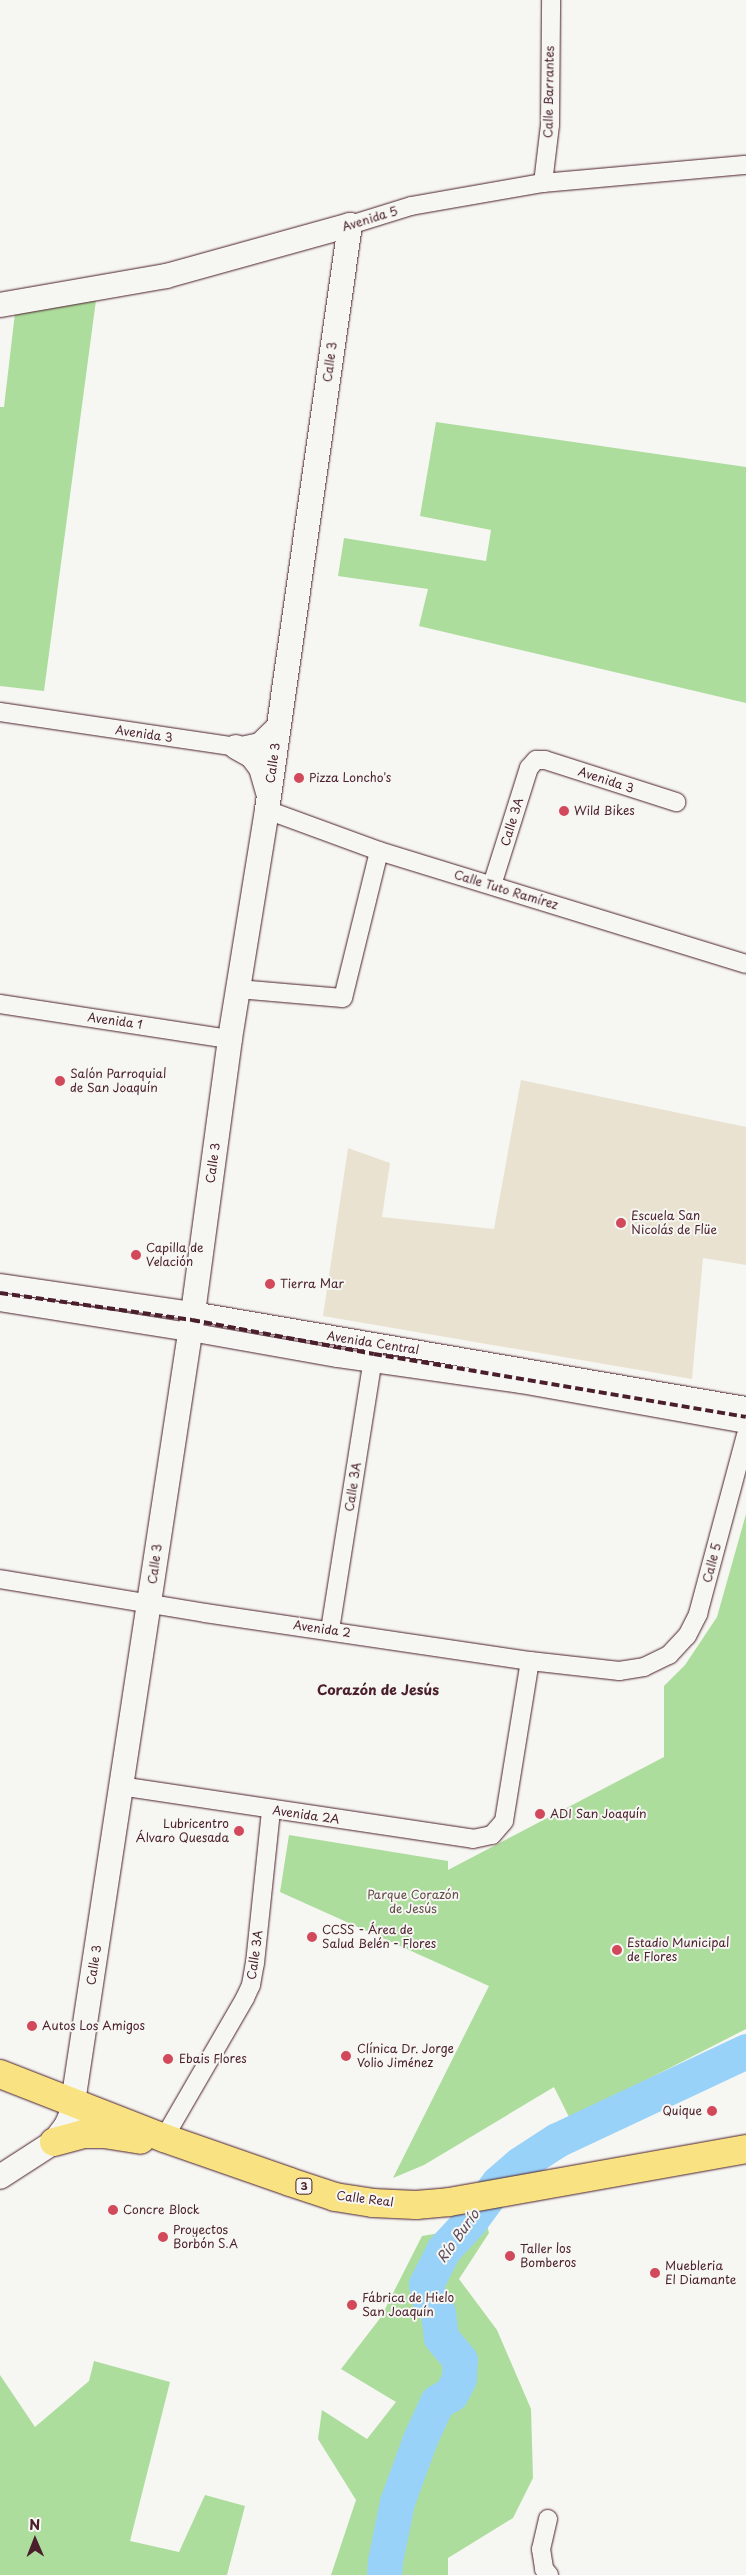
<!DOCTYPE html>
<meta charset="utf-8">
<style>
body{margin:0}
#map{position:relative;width:746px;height:2575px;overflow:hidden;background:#f6f6f2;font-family:"Playpen Sans",sans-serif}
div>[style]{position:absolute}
.built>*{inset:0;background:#e9e2d1}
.green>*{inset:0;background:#addd9d}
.river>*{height:35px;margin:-17.5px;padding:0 17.5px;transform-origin:17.5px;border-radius:17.5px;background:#99d2f9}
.roads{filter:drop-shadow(0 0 1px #4a1f2b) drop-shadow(0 0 1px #4a1f2b)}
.street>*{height:18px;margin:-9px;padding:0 9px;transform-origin:9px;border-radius:9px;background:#f6f6f2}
.secondary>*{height:24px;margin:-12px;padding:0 12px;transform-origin:12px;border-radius:12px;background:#f6f6f2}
.primary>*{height:28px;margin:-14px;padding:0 14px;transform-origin:14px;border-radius:14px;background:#f8e281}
.rail>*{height:4px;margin-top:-2px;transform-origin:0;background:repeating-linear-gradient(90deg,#4a1f2b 0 8px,transparent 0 12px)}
.dots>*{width:14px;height:14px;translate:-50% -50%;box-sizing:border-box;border:2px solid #f6f6f2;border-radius:50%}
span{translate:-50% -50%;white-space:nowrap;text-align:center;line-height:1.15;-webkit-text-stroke:4px #f6f6f2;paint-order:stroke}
.shield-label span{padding:1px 4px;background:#f6f6f2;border:1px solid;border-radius:4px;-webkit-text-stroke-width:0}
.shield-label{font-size:11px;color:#4a1f2b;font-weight:700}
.street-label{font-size:12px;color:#4a1f2b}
.poi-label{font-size:12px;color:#4a1f2b}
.left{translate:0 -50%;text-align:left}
.right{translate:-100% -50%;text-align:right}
.park-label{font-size:12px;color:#634e48}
.neighbourhood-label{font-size:14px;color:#4a1f2b;font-weight:700}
.water-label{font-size:14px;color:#5e4c5e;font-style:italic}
.north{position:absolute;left:10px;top:2515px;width:50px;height:50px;-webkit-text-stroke:4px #f6f6f2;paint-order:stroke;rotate:359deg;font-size:14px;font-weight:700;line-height:20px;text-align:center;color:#4a1f2b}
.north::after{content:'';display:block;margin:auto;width:18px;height:22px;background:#4a1f2b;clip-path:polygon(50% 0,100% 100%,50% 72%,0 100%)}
</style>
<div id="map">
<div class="built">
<div style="clip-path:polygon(521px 1080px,746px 1127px,746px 1265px,703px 1258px,692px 1379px,323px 1316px,348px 1148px,390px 1163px,382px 1217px,494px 1229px)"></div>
</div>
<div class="green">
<div style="clip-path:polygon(96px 300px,44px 691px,0 686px,0 407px,4px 407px,15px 313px)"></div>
<div style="clip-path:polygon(436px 422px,746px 467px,746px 703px,419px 626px,428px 589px,338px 576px,344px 538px,486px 561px,491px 530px,420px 516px)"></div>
<div style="clip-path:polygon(746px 1514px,746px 2029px,570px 2119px,554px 2087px,424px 2165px,393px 2178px,489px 1986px,280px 1892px,289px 1835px,448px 1861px,448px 1870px,664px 1757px,664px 1686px,685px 1665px,717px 1617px)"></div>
<div style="clip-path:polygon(487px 2225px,489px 2233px,459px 2279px,497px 2330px,531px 2409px,533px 2478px,513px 2518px,448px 2558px,448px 2575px,331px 2575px,356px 2500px,318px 2439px,322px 2410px,367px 2439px,396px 2402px,341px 2369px,381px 2317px,422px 2236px)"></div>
<div style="clip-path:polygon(94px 2361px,170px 2382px,130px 2541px,179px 2552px,205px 2495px,245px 2506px,227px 2575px,0 2575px,0 2375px,35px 2427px,89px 2381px)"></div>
</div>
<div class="river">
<div style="left:384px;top:2575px;width:14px;rotate:-86deg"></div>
<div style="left:385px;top:2561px;width:60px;rotate:-78.5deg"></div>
<div style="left:397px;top:2502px;width:67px;rotate:-69.9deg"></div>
<div style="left:420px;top:2439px;width:41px;rotate:-65.3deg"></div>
<div style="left:437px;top:2402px;width:16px;rotate:-30deg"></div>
<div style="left:451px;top:2394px;width:18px;rotate:-63deg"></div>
<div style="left:459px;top:2378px;width:18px;rotate:-87deg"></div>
<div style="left:460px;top:2360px;width:30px;rotate:-130deg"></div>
<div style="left:441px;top:2337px;width:25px;rotate:-97deg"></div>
<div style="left:438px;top:2312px;width:17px;rotate:-123deg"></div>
<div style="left:429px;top:2298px;width:14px;rotate:-102deg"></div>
<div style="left:426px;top:2284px;width:38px;rotate:-63deg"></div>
<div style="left:443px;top:2250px;width:40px;rotate:-47deg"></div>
<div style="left:470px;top:2221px;width:47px;rotate:-53.6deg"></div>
<div style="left:498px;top:2183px;width:29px;rotate:-41deg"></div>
<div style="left:520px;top:2164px;width:44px;rotate:-33deg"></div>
<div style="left:557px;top:2140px;width:209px;rotate:-25.2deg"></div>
</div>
<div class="roads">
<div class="street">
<div style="left:543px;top:183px;width:58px;rotate:-83.1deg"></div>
<div style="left:550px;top:125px;width:125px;rotate:-89.5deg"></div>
<div style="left:350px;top:225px;width:64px;rotate:-17.3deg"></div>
<div style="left:411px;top:206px;width:134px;rotate:-9.9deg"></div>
<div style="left:543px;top:183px;width:204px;rotate:-5.1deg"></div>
<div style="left:0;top:712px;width:239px;rotate:8.4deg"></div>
<div style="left:236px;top:747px;width:24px;rotate:-12deg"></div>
<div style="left:259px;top:742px;width:28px;rotate:-44deg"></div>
<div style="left:267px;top:810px;width:119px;rotate:20.1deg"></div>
<div style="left:379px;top:851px;width:384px;rotate:17.1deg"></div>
<div style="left:492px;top:885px;width:123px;rotate:-72.5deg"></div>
<div style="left:529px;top:768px;width:11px;rotate:-49deg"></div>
<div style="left:536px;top:760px;width:9px"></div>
<div style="left:545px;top:760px;width:138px;rotate:17.8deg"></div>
<div style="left:238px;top:989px;width:105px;rotate:4.9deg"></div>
<div style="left:343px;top:998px;width:151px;rotate:-76.2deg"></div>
<div style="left:0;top:1004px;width:233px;rotate:8.7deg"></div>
<div style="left:0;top:1283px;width:195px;rotate:8.3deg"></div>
<div style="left:193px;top:1311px;width:561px;rotate:9.75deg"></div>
<div style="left:0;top:1302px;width:192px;rotate:9deg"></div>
<div style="left:190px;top:1332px;width:150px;rotate:10deg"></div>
<div style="left:338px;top:1358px;width:185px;rotate:8.1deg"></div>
<div style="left:521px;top:1384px;width:229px;rotate:10.1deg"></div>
<div style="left:0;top:1579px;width:208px;rotate:9.4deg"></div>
<div style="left:205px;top:1613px;width:329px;rotate:8.4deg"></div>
<div style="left:530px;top:1661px;width:90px;rotate:6.4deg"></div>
<div style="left:619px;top:1671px;width:25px;rotate:-9deg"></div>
<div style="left:644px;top:1667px;width:28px;rotate:-26deg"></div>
<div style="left:669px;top:1655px;width:26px;rotate:-47deg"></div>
<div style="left:687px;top:1636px;width:25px;rotate:-63deg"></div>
<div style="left:698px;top:1614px;width:185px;rotate:-75deg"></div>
<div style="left:330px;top:1630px;width:281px;rotate:-81deg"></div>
<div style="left:120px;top:1786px;width:357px;rotate:8.5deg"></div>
<div style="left:473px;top:1839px;width:19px;rotate:-12deg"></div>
<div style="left:492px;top:1835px;width:18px;rotate:-49deg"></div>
<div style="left:504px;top:1821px;width:162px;rotate:-80.8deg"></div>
<div style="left:164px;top:2138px;width:162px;rotate:-59.9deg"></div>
<div style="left:245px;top:1998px;width:14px;rotate:-65deg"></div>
<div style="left:251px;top:1985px;width:22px;rotate:-80deg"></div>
<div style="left:255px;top:1963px;width:154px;rotate:-84deg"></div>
<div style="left:548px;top:2519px;width:31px;rotate:103deg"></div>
<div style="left:541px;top:2549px;width:20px;rotate:81deg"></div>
<div style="left:544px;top:2569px;width:8px;rotate:50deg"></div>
</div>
<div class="secondary">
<div style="left:0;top:305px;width:169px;rotate:-9.9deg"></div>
<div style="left:166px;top:276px;width:191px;rotate:-15.5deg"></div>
<div style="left:350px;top:225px;width:591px;rotate:98.08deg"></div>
<div style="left:267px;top:810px;width:232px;rotate:99.2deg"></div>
<div style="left:230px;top:1039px;width:284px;rotate:97.7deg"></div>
<div style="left:192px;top:1320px;width:804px;rotate:98.65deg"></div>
<div style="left:71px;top:2115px;width:12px;rotate:114deg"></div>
<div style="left:66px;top:2126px;width:20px;rotate:127deg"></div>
<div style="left:54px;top:2142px;width:64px;rotate:147.1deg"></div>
<div style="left:236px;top:747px;width:18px;rotate:29deg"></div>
<div style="left:252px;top:756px;width:15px;rotate:53deg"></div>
<div style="left:261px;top:768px;width:26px;rotate:74deg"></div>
</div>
<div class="primary">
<div style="left:0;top:2074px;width:176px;rotate:21.3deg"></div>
<div style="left:164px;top:2138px;width:133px;rotate:19.2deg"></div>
<div style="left:290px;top:2182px;width:47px;rotate:18.4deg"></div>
<div style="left:335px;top:2197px;width:38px;rotate:9deg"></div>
<div style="left:373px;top:2203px;width:43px;rotate:2.7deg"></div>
<div style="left:416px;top:2205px;width:33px;rotate:-5deg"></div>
<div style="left:449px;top:2202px;width:302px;rotate:-10.1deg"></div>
<div style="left:54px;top:2142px;width:30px;rotate:-15deg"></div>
<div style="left:83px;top:2134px;width:21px"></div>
<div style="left:104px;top:2134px;width:37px;rotate:9deg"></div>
</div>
</div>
<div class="rail">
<div style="left:0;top:1293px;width:194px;rotate:8deg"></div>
<div style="left:192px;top:1320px;width:185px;rotate:10.6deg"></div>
<div style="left:374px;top:1354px;width:377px;rotate:9.6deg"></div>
</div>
<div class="dots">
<div style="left:299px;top:778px;background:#d1495b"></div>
<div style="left:564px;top:811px;background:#d1495b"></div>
<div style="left:60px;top:1081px;background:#d1495b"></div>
<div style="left:621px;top:1223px;background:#d1495b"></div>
<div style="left:136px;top:1255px;background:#d1495b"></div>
<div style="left:270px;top:1284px;background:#d1495b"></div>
<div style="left:540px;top:1814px;background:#d1495b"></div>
<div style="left:239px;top:1831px;background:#d1495b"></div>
<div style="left:312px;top:1937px;background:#d1495b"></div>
<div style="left:617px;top:1950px;background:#d1495b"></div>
<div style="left:32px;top:2026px;background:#d1495b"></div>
<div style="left:346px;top:2056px;background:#d1495b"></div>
<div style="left:168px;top:2059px;background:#d1495b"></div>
<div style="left:712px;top:2111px;background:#d1495b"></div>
<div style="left:113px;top:2210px;background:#d1495b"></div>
<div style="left:163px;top:2237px;background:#d1495b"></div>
<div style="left:510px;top:2256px;background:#d1495b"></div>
<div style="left:655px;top:2273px;background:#d1495b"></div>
<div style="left:352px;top:2305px;background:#d1495b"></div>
</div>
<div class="shield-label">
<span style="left:304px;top:2186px">3</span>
</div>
<div class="street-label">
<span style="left:549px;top:92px;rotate:-89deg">Calle Barrantes</span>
<span style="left:370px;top:219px;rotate:-17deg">Avenida 5</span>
<span style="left:330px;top:362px;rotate:-82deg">Calle 3</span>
<span style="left:144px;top:734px;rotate:8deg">Avenida 3</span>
<span style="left:273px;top:763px;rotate:-82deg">Calle 3</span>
<span style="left:606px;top:780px;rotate:18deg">Avenida 3</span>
<span style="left:512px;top:822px;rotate:-73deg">Calle 3A</span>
<span style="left:506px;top:890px;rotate:17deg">Calle Tuto Ramírez</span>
<span style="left:115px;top:1021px;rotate:8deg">Avenida 1</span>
<span style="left:213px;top:1163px;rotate:-82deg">Calle 3</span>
<span style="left:373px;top:1343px;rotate:9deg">Avenida Central</span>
<span style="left:353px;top:1487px;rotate:-81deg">Calle 3A</span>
<span style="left:712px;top:1563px;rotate:-75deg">Calle 5</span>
<span style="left:155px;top:1564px;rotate:-82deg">Calle 3</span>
<span style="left:322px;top:1629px;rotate:8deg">Avenida 2</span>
<span style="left:306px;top:1815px;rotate:8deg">Avenida 2A</span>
<span style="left:255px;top:1955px;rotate:-82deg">Calle 3A</span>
<span style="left:94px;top:1965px;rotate:-81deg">Calle 3</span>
<span style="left:365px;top:2199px;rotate:7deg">Calle Real</span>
</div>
<div class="poi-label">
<span class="left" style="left:309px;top:778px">Pizza Loncho's</span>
<span class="left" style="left:574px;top:811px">Wild Bikes</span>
<span class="left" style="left:70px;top:1081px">Salón Parroquial<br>de San Joaquín</span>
<span class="left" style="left:631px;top:1223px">Escuela San<br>Nicolás de Flüe</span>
<span class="left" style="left:146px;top:1255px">Capilla de<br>Velación</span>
<span class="left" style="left:280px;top:1284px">Tierra Mar</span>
<span class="left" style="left:550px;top:1814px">ADI San Joaquín</span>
<span class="right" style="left:229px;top:1831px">Lubricentro<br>Álvaro Quesada</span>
<span class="left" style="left:322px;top:1937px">CCSS - Área de<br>Salud Belén - Flores</span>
<span class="left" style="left:627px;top:1950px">Estadio Municipal<br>de Flores</span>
<span class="left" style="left:42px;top:2026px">Autos Los Amigos</span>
<span class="left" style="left:357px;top:2056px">Clínica Dr. Jorge<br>Volio Jiménez</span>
<span class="left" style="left:179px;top:2059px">Ebais Flores</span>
<span class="right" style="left:702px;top:2111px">Quique</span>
<span class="left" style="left:123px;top:2210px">Concre Block</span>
<span class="left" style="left:173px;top:2237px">Proyectos<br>Borbón S.A</span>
<span class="left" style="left:520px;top:2256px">Taller los<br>Bomberos</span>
<span class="left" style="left:665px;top:2273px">Muebleria<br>El Diamante</span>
<span class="left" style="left:362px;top:2305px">Fábrica de Hielo<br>San Joaquín</span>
</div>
<div class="park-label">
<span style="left:413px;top:1902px">Parque Corazón<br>de Jesús</span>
</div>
<div class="neighbourhood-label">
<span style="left:378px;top:1690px">Corazón de Jesús</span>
</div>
<div class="water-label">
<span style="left:458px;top:2236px;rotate:-54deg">Río Burío</span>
</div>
<div class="north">N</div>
</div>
